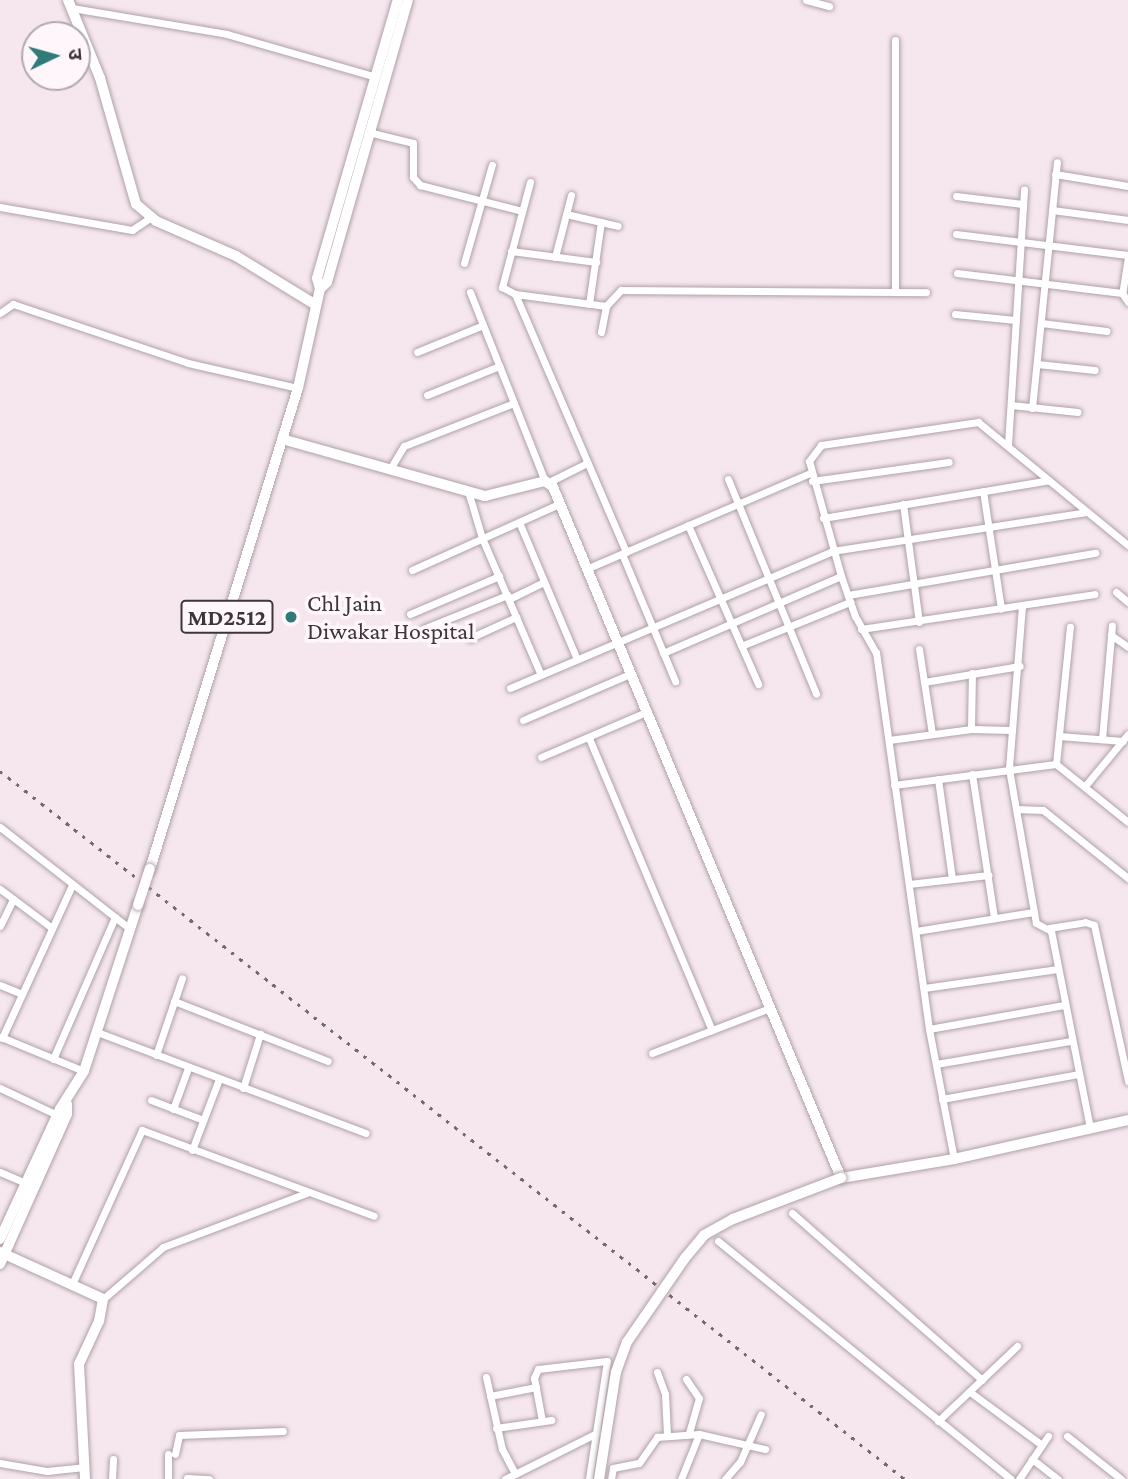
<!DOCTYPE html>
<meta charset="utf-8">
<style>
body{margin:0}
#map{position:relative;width:1128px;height:1479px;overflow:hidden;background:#f6e7ef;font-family:"Crimson Pro","Noto Sans Devanagari",serif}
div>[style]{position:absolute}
.roads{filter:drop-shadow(0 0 2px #afa1a8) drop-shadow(0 0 2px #afa1a8)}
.street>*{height:7px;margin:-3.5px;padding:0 3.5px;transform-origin:3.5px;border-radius:3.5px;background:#fff}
.secondary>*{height:10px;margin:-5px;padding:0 5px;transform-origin:5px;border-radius:5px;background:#fff}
.primary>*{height:10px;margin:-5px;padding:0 5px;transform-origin:5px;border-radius:5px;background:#fff}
.rail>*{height:2.5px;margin-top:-1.25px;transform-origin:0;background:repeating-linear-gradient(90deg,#726a6e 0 3.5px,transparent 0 10.5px)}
.bridges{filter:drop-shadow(0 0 2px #afa1a8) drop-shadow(0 0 2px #afa1a8)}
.secondary-bridge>*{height:10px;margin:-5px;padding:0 5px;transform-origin:5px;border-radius:5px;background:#fff}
.primary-bridge>*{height:10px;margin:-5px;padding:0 5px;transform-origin:5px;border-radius:5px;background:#fff}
.dots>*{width:19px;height:19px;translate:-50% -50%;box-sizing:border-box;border:4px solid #fff6fb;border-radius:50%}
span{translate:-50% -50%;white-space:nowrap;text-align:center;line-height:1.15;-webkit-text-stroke:7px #fff6fb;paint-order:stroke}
.shield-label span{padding:2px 5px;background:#fff6fb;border:2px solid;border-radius:5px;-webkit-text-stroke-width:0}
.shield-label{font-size:23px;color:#3b3639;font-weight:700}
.poi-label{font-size:24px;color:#3b3639}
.left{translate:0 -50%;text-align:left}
.north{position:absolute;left:21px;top:21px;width:70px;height:70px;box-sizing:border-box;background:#fff6fb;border:2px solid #b1a9ad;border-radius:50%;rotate:85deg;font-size:19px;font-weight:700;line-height:28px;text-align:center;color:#3b3639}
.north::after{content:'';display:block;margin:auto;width:24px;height:32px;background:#307a7a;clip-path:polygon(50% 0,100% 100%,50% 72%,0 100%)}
</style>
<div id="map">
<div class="roads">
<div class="street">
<div style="left:806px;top:0;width:24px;rotate:15deg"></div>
<div style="left:72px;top:8px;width:157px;rotate:9.5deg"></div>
<div style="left:227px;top:34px;width:155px;rotate:16.1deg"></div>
<div style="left:895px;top:40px;width:251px;rotate:90deg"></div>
<div style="left:368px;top:132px;width:46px;rotate:13.7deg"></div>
<div style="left:413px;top:143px;width:34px;rotate:90deg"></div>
<div style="left:413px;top:177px;width:11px;rotate:49deg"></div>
<div style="left:420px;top:185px;width:105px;rotate:14.3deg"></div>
<div style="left:1055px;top:174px;width:74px;rotate:9.3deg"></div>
<div style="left:530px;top:182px;width:109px;rotate:104.9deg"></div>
<div style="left:502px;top:287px;width:15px;rotate:28deg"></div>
<div style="left:515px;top:294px;width:92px;rotate:7.5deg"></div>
<div style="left:956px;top:196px;width:67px;rotate:6.8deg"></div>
<div style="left:0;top:207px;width:134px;rotate:9.9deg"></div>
<div style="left:132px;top:230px;width:23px;rotate:-34deg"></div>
<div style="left:1052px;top:210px;width:77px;rotate:7.5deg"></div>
<div style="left:566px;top:214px;width:53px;rotate:13deg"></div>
<div style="left:956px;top:234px;width:173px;rotate:7deg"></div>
<div style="left:511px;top:251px;width:86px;rotate:7.4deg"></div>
<div style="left:555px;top:257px;width:64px;rotate:-75.5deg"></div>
<div style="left:1128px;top:257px;width:36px;rotate:99deg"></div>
<div style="left:1122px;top:293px;width:11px;rotate:56deg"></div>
<div style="left:464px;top:263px;width:102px;rotate:-74.1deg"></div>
<div style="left:957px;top:273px;width:166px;rotate:6.9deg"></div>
<div style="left:470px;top:292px;width:203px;rotate:68.4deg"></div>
<div style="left:515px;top:294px;width:281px;rotate:66.7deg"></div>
<div style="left:589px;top:304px;width:83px;rotate:-81.7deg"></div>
<div style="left:0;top:313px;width:16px;rotate:-35deg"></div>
<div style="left:13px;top:304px;width:185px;rotate:18.6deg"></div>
<div style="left:188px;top:363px;width:113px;rotate:12.8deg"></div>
<div style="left:955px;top:314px;width:61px;rotate:5.6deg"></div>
<div style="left:1041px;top:323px;width:66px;rotate:6.9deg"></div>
<div style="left:601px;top:332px;width:26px;rotate:-79deg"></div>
<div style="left:606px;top:306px;width:22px;rotate:-47deg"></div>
<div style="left:621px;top:290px;width:305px;rotate:0.4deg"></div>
<div style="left:417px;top:352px;width:71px;rotate:-22.2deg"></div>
<div style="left:1037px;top:364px;width:58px;rotate:5.9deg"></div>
<div style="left:427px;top:395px;width:78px;rotate:-21.9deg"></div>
<div style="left:1011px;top:405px;width:67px;rotate:6deg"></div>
<div style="left:1032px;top:408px;width:247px;rotate:-84.2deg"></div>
<div style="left:1008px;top:445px;width:256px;rotate:-86.4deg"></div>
<div style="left:390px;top:469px;width:27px;rotate:-59deg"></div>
<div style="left:404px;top:446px;width:118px;rotate:-21.4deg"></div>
<div style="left:728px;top:479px;width:232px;rotate:67.7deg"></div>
<div style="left:812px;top:481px;width:138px;rotate:-7.9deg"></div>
<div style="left:549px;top:482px;width:40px;rotate:-26.6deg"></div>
<div style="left:468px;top:491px;width:49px;rotate:73.4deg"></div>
<div style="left:482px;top:538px;width:149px;rotate:66.7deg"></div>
<div style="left:983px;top:491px;width:119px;rotate:81.3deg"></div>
<div style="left:903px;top:504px;width:119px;rotate:82.3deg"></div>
<div style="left:823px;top:518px;width:229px;rotate:-9.5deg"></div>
<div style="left:519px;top:522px;width:149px;rotate:67.1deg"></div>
<div style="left:688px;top:525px;width:174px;rotate:66.2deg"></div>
<div style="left:622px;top:554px;width:138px;rotate:67.3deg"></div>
<div style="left:586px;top:569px;width:244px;rotate:-23.2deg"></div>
<div style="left:412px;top:570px;width:161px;rotate:-24.2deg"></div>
<div style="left:1116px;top:592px;width:16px;rotate:40deg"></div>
<div style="left:848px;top:595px;width:251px;rotate:-9.7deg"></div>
<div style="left:509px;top:599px;width:39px;rotate:-26deg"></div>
<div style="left:1022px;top:606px;width:164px;rotate:94.6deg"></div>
<div style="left:1009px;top:769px;width:156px;rotate:80.1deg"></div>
<div style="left:1036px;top:923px;width:17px;rotate:28deg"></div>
<div style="left:1051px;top:931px;width:201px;rotate:78.8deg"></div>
<div style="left:410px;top:614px;width:97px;rotate:-23.1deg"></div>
<div style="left:423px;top:629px;width:91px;rotate:-22deg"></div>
<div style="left:861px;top:629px;width:236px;rotate:-8.5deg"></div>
<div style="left:1111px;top:635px;width:21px;rotate:35deg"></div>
<div style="left:470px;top:638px;width:51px;rotate:-24.5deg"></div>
<div style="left:741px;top:646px;width:118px;rotate:-22deg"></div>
<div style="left:919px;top:649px;width:86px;rotate:81.3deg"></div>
<div style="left:663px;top:653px;width:194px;rotate:-23.4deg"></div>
<div style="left:924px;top:682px;width:97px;rotate:-9.5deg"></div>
<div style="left:510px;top:688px;width:350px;rotate:-23deg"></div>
<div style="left:832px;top:551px;width:257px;rotate:-8.7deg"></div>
<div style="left:523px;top:720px;width:116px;rotate:-23.3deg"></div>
<div style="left:971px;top:729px;width:56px;rotate:-89deg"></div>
<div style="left:1059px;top:736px;width:64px;rotate:4.5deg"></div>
<div style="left:589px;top:738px;width:317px;rotate:67.2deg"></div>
<div style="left:1102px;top:739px;width:114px;rotate:-85deg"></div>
<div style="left:889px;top:740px;width:83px;rotate:-7.6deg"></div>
<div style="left:971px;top:729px;width:41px;rotate:1.4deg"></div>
<div style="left:541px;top:757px;width:114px;rotate:-23.2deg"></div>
<div style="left:1056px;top:764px;width:138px;rotate:-84.2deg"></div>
<div style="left:972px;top:774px;width:146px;rotate:81.3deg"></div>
<div style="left:938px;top:779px;width:100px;rotate:82deg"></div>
<div style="left:894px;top:785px;width:163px;rotate:-7.4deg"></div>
<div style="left:1056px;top:764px;width:92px;rotate:38.9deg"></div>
<div style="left:1085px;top:786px;width:67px;rotate:-50.4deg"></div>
<div style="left:1016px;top:809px;width:27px;rotate:2deg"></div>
<div style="left:1043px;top:810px;width:109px;rotate:38.7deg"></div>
<div style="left:0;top:827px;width:165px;rotate:38.1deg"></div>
<div style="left:909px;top:884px;width:80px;rotate:-6.5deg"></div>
<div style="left:0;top:889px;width:65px;rotate:36.9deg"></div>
<div style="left:0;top:926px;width:30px;rotate:-64deg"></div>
<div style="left:1049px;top:928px;width:36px;rotate:-9deg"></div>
<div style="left:1085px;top:922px;width:9px;rotate:18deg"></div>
<div style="left:1094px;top:925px;width:160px;rotate:77.7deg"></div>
<div style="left:916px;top:931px;width:119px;rotate:-9.2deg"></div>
<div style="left:0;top:985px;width:24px;rotate:22deg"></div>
<div style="left:924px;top:988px;width:135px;rotate:-8.1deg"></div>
<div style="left:174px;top:1001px;width:165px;rotate:21.3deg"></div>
<div style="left:929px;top:1029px;width:137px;rotate:-10.1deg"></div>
<div style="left:97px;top:1032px;width:287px;rotate:20.6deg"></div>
<div style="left:1px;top:1037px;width:90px;rotate:22.3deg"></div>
<div style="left:2px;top:1038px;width:168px;rotate:-65.4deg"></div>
<div style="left:652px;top:1053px;width:126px;rotate:-20.9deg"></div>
<div style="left:156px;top:1055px;width:81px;rotate:-71.3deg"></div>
<div style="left:53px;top:1059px;width:155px;rotate:-66.4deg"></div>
<div style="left:936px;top:1064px;width:137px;rotate:-9.7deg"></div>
<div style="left:0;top:1088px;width:63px;rotate:25.3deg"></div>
<div style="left:243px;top:1088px;width:57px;rotate:-72.5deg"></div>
<div style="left:942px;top:1099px;width:138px;rotate:-10.4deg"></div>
<div style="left:151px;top:1100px;width:56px;rotate:21deg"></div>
<div style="left:173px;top:1109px;width:44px;rotate:-69.9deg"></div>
<div style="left:192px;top:1150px;width:76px;rotate:-69.2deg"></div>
<div style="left:954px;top:1159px;width:132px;rotate:-100.9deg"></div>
<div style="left:929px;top:1029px;width:380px;rotate:-98deg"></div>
<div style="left:876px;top:653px;width:43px;rotate:-119.6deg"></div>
<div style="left:855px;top:616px;width:42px;rotate:-109.3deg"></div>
<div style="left:841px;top:576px;width:119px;rotate:-105.5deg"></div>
<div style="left:809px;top:461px;width:20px;rotate:-53deg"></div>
<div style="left:821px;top:445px;width:159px;rotate:-8.3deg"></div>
<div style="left:978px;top:422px;width:194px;rotate:39.4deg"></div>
<div style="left:0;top:1172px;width:28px;rotate:23deg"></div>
<div style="left:792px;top:1213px;width:253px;rotate:41.3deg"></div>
<div style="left:718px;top:1241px;width:377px;rotate:39.1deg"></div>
<div style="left:73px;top:1282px;width:167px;rotate:-65.6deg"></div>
<div style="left:142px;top:1130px;width:247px;rotate:20.3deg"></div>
<div style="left:103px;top:1299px;width:79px;rotate:-40.9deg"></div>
<div style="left:163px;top:1247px;width:154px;rotate:-20.6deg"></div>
<div style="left:657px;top:1372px;width:23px;rotate:70deg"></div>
<div style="left:665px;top:1394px;width:41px;rotate:87.2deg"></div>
<div style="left:486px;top:1377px;width:74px;rotate:77.5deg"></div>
<div style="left:502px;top:1449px;width:27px;rotate:62deg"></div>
<div style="left:686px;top:1379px;width:23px;rotate:56deg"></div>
<div style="left:699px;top:1398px;width:37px;rotate:106deg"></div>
<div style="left:970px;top:1392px;width:89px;rotate:36.4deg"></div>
<div style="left:490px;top:1396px;width:47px;rotate:-11.1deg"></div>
<div style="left:542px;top:1421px;width:44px;rotate:-100.5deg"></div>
<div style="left:534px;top:1378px;width:10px;rotate:-66deg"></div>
<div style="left:538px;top:1369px;width:69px;rotate:-6.6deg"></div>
<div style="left:607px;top:1361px;width:119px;rotate:98.7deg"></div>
<div style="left:938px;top:1421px;width:109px;rotate:-43.5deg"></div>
<div style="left:496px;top:1428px;width:56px;rotate:-8.3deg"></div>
<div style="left:1067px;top:1436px;width:69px;rotate:38.5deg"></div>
<div style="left:175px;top:1454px;width:19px;rotate:-78deg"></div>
<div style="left:179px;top:1435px;width:104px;rotate:-2.2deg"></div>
<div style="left:1032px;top:1459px;width:33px;rotate:38deg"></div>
<div style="left:0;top:1463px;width:48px;rotate:9.7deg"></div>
<div style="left:47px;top:1471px;width:37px;rotate:-6deg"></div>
<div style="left:187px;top:1478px;width:22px;rotate:3deg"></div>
<div style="left:112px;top:1479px;width:20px;rotate:-87deg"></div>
<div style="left:168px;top:1479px;width:25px;rotate:-90deg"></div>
<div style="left:505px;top:1479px;width:103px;rotate:-26.6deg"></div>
<div style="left:611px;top:1479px;width:11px;rotate:-80deg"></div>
<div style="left:613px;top:1468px;width:26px;rotate:-11deg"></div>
<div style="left:639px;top:1463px;width:32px;rotate:-55deg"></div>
<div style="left:657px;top:1437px;width:42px;rotate:-4.1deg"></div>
<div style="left:699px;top:1434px;width:68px;rotate:12.8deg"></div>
<div style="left:681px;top:1479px;width:48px;rotate:-68.2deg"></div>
<div style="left:725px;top:1479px;width:23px;rotate:-49deg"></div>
<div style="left:740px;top:1462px;width:52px;rotate:-66.4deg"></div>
<div style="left:1019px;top:1479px;width:52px;rotate:-56deg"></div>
</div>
<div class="secondary">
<div style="left:68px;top:0;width:84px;rotate:67.7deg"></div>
<div style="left:100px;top:78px;width:131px;rotate:74.1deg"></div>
<div style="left:136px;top:204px;width:26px;rotate:40deg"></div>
<div style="left:156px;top:221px;width:87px;rotate:23.6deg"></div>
<div style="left:236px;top:256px;width:94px;rotate:31.5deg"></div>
<div style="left:282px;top:439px;width:211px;rotate:15.7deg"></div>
<div style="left:485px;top:496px;width:62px;rotate:-14deg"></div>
<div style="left:545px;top:481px;width:10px;rotate:37deg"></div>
<div style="left:553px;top:487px;width:749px;rotate:67.37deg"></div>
<div style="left:841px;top:1178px;width:115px;rotate:-9.5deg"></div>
<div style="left:954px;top:1159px;width:178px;rotate:-12.6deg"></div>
<div style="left:0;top:1252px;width:113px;rotate:24.5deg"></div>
<div style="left:103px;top:1299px;width:22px;rotate:100deg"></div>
<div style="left:99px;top:1321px;width:47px;rotate:114.9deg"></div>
<div style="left:79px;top:1364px;width:115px;rotate:87deg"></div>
</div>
<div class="primary">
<div style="left:320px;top:289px;width:10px;rotate:-45deg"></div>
<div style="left:327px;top:282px;width:293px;rotate:-74deg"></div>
<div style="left:150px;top:869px;width:503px;rotate:-72.9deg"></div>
<div style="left:298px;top:388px;width:101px;rotate:-77.5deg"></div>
<div style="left:320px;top:289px;width:11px;rotate:-105deg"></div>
<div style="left:317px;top:278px;width:290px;rotate:-73.8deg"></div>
<div style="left:0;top:1239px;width:143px;rotate:-65.2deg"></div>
<div style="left:60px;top:1109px;width:45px;rotate:-57.7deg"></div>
<div style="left:84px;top:1071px;width:175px;rotate:-72deg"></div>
<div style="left:0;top:1264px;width:164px;rotate:-65.9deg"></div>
<div style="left:67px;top:1114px;width:10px;rotate:-90deg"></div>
</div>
</div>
<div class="rail">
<div style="left:0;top:771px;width:1149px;rotate:38.04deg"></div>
</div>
<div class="bridges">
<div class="secondary-bridge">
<div style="left:599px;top:1479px;width:108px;rotate:-81deg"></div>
<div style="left:616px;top:1372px;width:32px;rotate:-70deg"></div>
<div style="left:627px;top:1342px;width:102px;rotate:-55.4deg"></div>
<div style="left:685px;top:1258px;width:30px;rotate:-50deg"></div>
<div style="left:704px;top:1235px;width:33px;rotate:-29deg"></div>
<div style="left:733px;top:1219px;width:116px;rotate:-20.8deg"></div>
</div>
<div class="primary-bridge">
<div style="left:138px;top:905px;width:38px;rotate:-72deg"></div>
</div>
</div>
<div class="dots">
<div style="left:291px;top:617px;background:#307a7a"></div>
</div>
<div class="shield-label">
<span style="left:227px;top:617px">MD2512</span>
</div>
<div class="poi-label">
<span class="left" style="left:307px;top:617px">Chl Jain<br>Diwakar Hospital</span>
</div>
<div class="north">उ</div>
</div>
